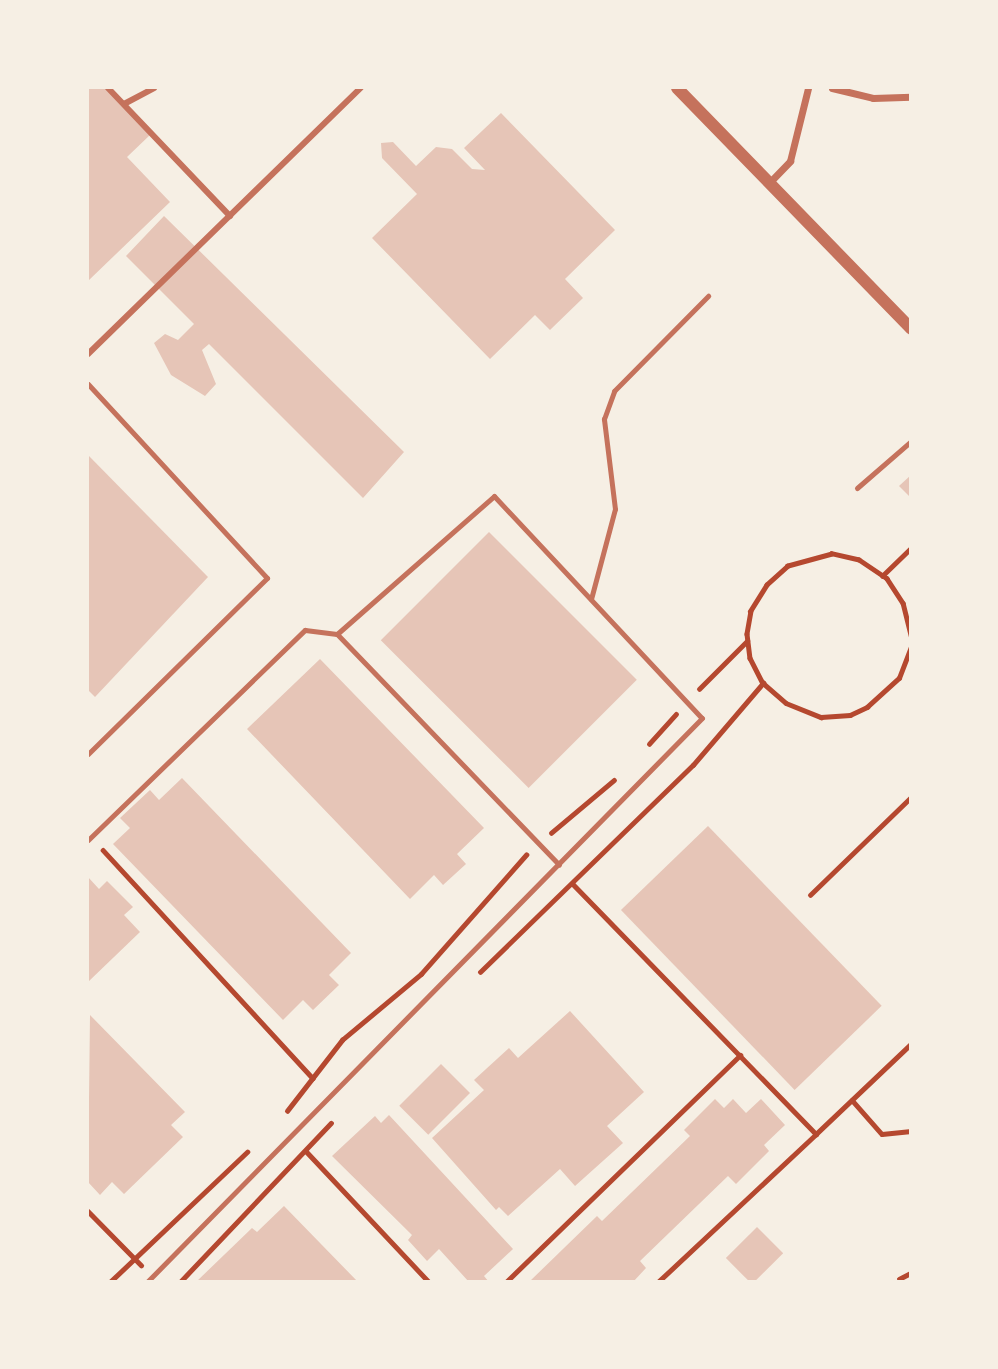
<!DOCTYPE html>
<style>
body{margin:0}
#map{position:relative;width:998px;height:1369px;overflow:hidden;background:#f6efe4;font-family:"Titillium Web",sans-serif}
div>[style]{position:absolute}
.building>*{inset:0;background:#e6c5b7;transform-origin:0 0}
.path>*{height:4.5px;margin:-2.25px;padding:0 2.25px;transform-origin:2.25px;border-radius:2.25px;background:#b5482f}
.service>*{height:5px;margin:-2.5px;padding:0 2.5px;transform-origin:2.5px;border-radius:2.5px;background:#c5725c}
.pedestrian>*{height:6px;margin:-3px;padding:0 3px;transform-origin:3px;border-radius:3px;background:#c5725c}
.minor>*{height:7px;margin:-3.5px;padding:0 3.5px;transform-origin:3.5px;border-radius:3.5px;background:#c5725c}
.tertiary>*{height:12px;margin:-6px;padding:0 6px;transform-origin:6px;border-radius:6px;background:#c5725c}
span{translate:-50% -50%;white-space:nowrap;text-align:center;line-height:1.15;-webkit-text-stroke:5px #f6efe4;paint-order:stroke}
.frame{position:absolute;inset:0;border:89px solid #f6efe4;pointer-events:none}
</style>
<div id="map">
<div class="building">
<div style="clip-path:polygon(88px 88px,105px 88px,150px 135px,127px 157px,170px 202px,88px 281px)"></div>
<div style="clip-path:polygon(501px 113px,615px 230px,565px 279px,583px 298px,550px 330px,535px 315px,490px 359px,372px 238px,417px 194px,382px 158px,381px 143px,393px 142px,416px 166px,436px 147px,452px 149px,472px 169px,485px 170px,464px 148px)"></div>
<div style="clip-path:polygon(164px 216px,404px 452px,363px 498px,209px 344px,202px 350px,216px 384px,205px 396px,171px 375px,154px 343px,165px 334px,178px 340px,194px 324px,126px 256px)"></div>
<div style="clip-path:polygon(88px 455px,208px 577px,95px 697px,88px 690px)"></div>
<div style="clip-path:polygon(911px 475px,911px 498px,899px 486px)"></div>
<div style="left:489px;top:532px;width:209px;height:153px;rotate:45deg"></div>
<div style="clip-path:polygon(320px 659px,484px 828px,457px 854px,466px 864px,443px 885px,434px 875px,410px 899px,247px 729px)"></div>
<div style="clip-path:polygon(182px 778px,351px 953px,329px 975px,339px 985px,313px 1010px,303px 1000px,283px 1020px,113px 844px,130px 828px,120px 818px,150px 790px,159px 800px)"></div>
<div style="left:708px;top:826px;width:250px;height:121px;rotate:46deg"></div>
<div style="clip-path:polygon(88px 877px,99px 889px,107px 881px,133px 907px,124px 915px,140px 932px,88px 982px)"></div>
<div style="clip-path:polygon(570px 1011px,644px 1092px,607px 1126px,623px 1143px,575px 1186px,560px 1169px,508px 1216px,499px 1207px,496px 1210px,432px 1138px,484px 1090px,474px 1080px,509px 1048px,518px 1058px)"></div>
<div style="clip-path:polygon(90px 1015px,185px 1112px,171px 1125px,183px 1137px,124px 1194px,112px 1182px,100px 1195px,88px 1182px)"></div>
<div style="left:441px;top:1064px;width:41px;height:59px;rotate:45deg"></div>
<div style="clip-path:polygon(715px 1099px,724px 1108px,733px 1099px,746px 1113px,761px 1099px,785px 1125px,764px 1145px,769px 1151px,736px 1184px,728px 1176px,640px 1261px,646px 1268px,633px 1282px,529px 1282px,597px 1216px,602px 1221px,690px 1136px,684px 1130px)"></div>
<div style="clip-path:polygon(389px 1115px,513px 1249px,484px 1276px,489px 1282px,469px 1282px,439px 1249px,427px 1261px,408px 1240px,412px 1235px,332px 1156px,375px 1116px,381px 1123px)"></div>
<div style="clip-path:polygon(284px 1206px,358px 1282px,196px 1282px,252px 1228px,257px 1232px)"></div>
<div style="left:757px;top:1227px;width:37px;height:44px;rotate:45deg"></div>
</div>
<div class="path">
<div style="left:882px;top:576px;width:40px;rotate:-44deg"></div>
<div style="left:911px;top:637px;width:34px;rotate:-104deg"></div>
<div style="left:903px;top:604px;width:30px;rotate:-123deg"></div>
<div style="left:887px;top:579px;width:34px;rotate:-146deg"></div>
<div style="left:859px;top:560px;width:28px;rotate:-167deg"></div>
<div style="left:832px;top:554px;width:46px;rotate:164.7deg"></div>
<div style="left:788px;top:566px;width:28px;rotate:138deg"></div>
<div style="left:767px;top:585px;width:31px;rotate:122deg"></div>
<div style="left:751px;top:611px;width:23px;rotate:100deg"></div>
<div style="left:747px;top:634px;width:24px;rotate:83deg"></div>
<div style="left:750px;top:658px;width:28px;rotate:63deg"></div>
<div style="left:763px;top:683px;width:30px;rotate:41deg"></div>
<div style="left:786px;top:703px;width:38px;rotate:22deg"></div>
<div style="left:821px;top:717px;width:29px;rotate:-4deg"></div>
<div style="left:850px;top:715px;width:19px;rotate:-25deg"></div>
<div style="left:867px;top:707px;width:43px;rotate:-42.2deg"></div>
<div style="left:899px;top:678px;width:33px;rotate:-69deg"></div>
<div style="left:699px;top:689px;width:68px;rotate:-45deg"></div>
<div style="left:649px;top:744px;width:40px;rotate:-48deg"></div>
<div style="left:551px;top:833px;width:82px;rotate:-40.1deg"></div>
<div style="left:103px;top:850px;width:310px;rotate:47.4deg"></div>
<div style="left:573px;top:884px;width:349px;rotate:45.8deg"></div>
<div style="left:816px;top:1134px;width:131px;rotate:-43.5deg"></div>
<div style="left:810px;top:895px;width:141px;rotate:-44.1deg"></div>
<div style="left:480px;top:972px;width:297px;rotate:-44.2deg"></div>
<div style="left:693px;top:765px;width:108px;rotate:-49.5deg"></div>
<div style="left:852px;top:1100px;width:45px;rotate:48.6deg"></div>
<div style="left:882px;top:1134px;width:29px;rotate:-6deg"></div>
<div style="left:287px;top:1111px;width:90px;rotate:-52.2deg"></div>
<div style="left:342px;top:1040px;width:103px;rotate:-39.9deg"></div>
<div style="left:421px;top:974px;width:159px;rotate:-48.6deg"></div>
<div style="left:306px;top:1151px;width:180px;rotate:46.8deg"></div>
<div style="left:88px;top:1211px;width:76px;rotate:45.5deg"></div>
<div style="left:899px;top:1279px;width:13px;rotate:-27deg"></div>
<div style="left:110px;top:1282px;width:189px;rotate:-43.5deg"></div>
<div style="left:180px;top:1282px;width:219px;rotate:-46.5deg"></div>
<div style="left:506px;top:1282px;width:326px;rotate:-44.1deg"></div>
<div style="left:658px;top:1282px;width:216px;rotate:-43.1deg"></div>
</div>
<div class="service">
<div style="left:88px;top:384px;width:264px;rotate:47.3deg"></div>
<div style="left:267px;top:578px;width:251px;rotate:135.5deg"></div>
<div style="left:857px;top:488px;width:72px;rotate:-41deg"></div>
<div style="left:591px;top:599px;width:93px;rotate:-75.1deg"></div>
<div style="left:615px;top:509px;width:91px;rotate:-97deg"></div>
<div style="left:604px;top:419px;width:30px;rotate:-70deg"></div>
<div style="left:614px;top:391px;width:134px;rotate:-45.3deg"></div>
<div style="left:337px;top:634px;width:320px;rotate:46.1deg"></div>
<div style="left:88px;top:840px;width:302px;rotate:-44.1deg"></div>
<div style="left:305px;top:630px;width:32px;rotate:7deg"></div>
<div style="left:337px;top:634px;width:209px;rotate:-41.3deg"></div>
<div style="left:494px;top:496px;width:304px;rotate:46.9deg"></div>
<div style="left:702px;top:718px;width:791px;rotate:134.54deg"></div>
</div>
<div class="pedestrian">
<div style="left:108px;top:88px;width:177px;rotate:46.4deg"></div>
<div style="left:124px;top:104px;width:34px;rotate:-28deg"></div>
<div style="left:88px;top:354px;width:381px;rotate:-44.3deg"></div>
</div>
<div class="minor">
<div style="left:832px;top:88px;width:42px;rotate:13.7deg"></div>
<div style="left:873px;top:98px;width:38px;rotate:-2deg"></div>
<div style="left:768px;top:184px;width:32px;rotate:-46deg"></div>
<div style="left:790px;top:161px;width:75px;rotate:-76.1deg"></div>
</div>
<div class="tertiary">
<div style="left:677px;top:88px;width:336px;rotate:45.8deg"></div>
</div>
<div class="frame"></div>
</div>
